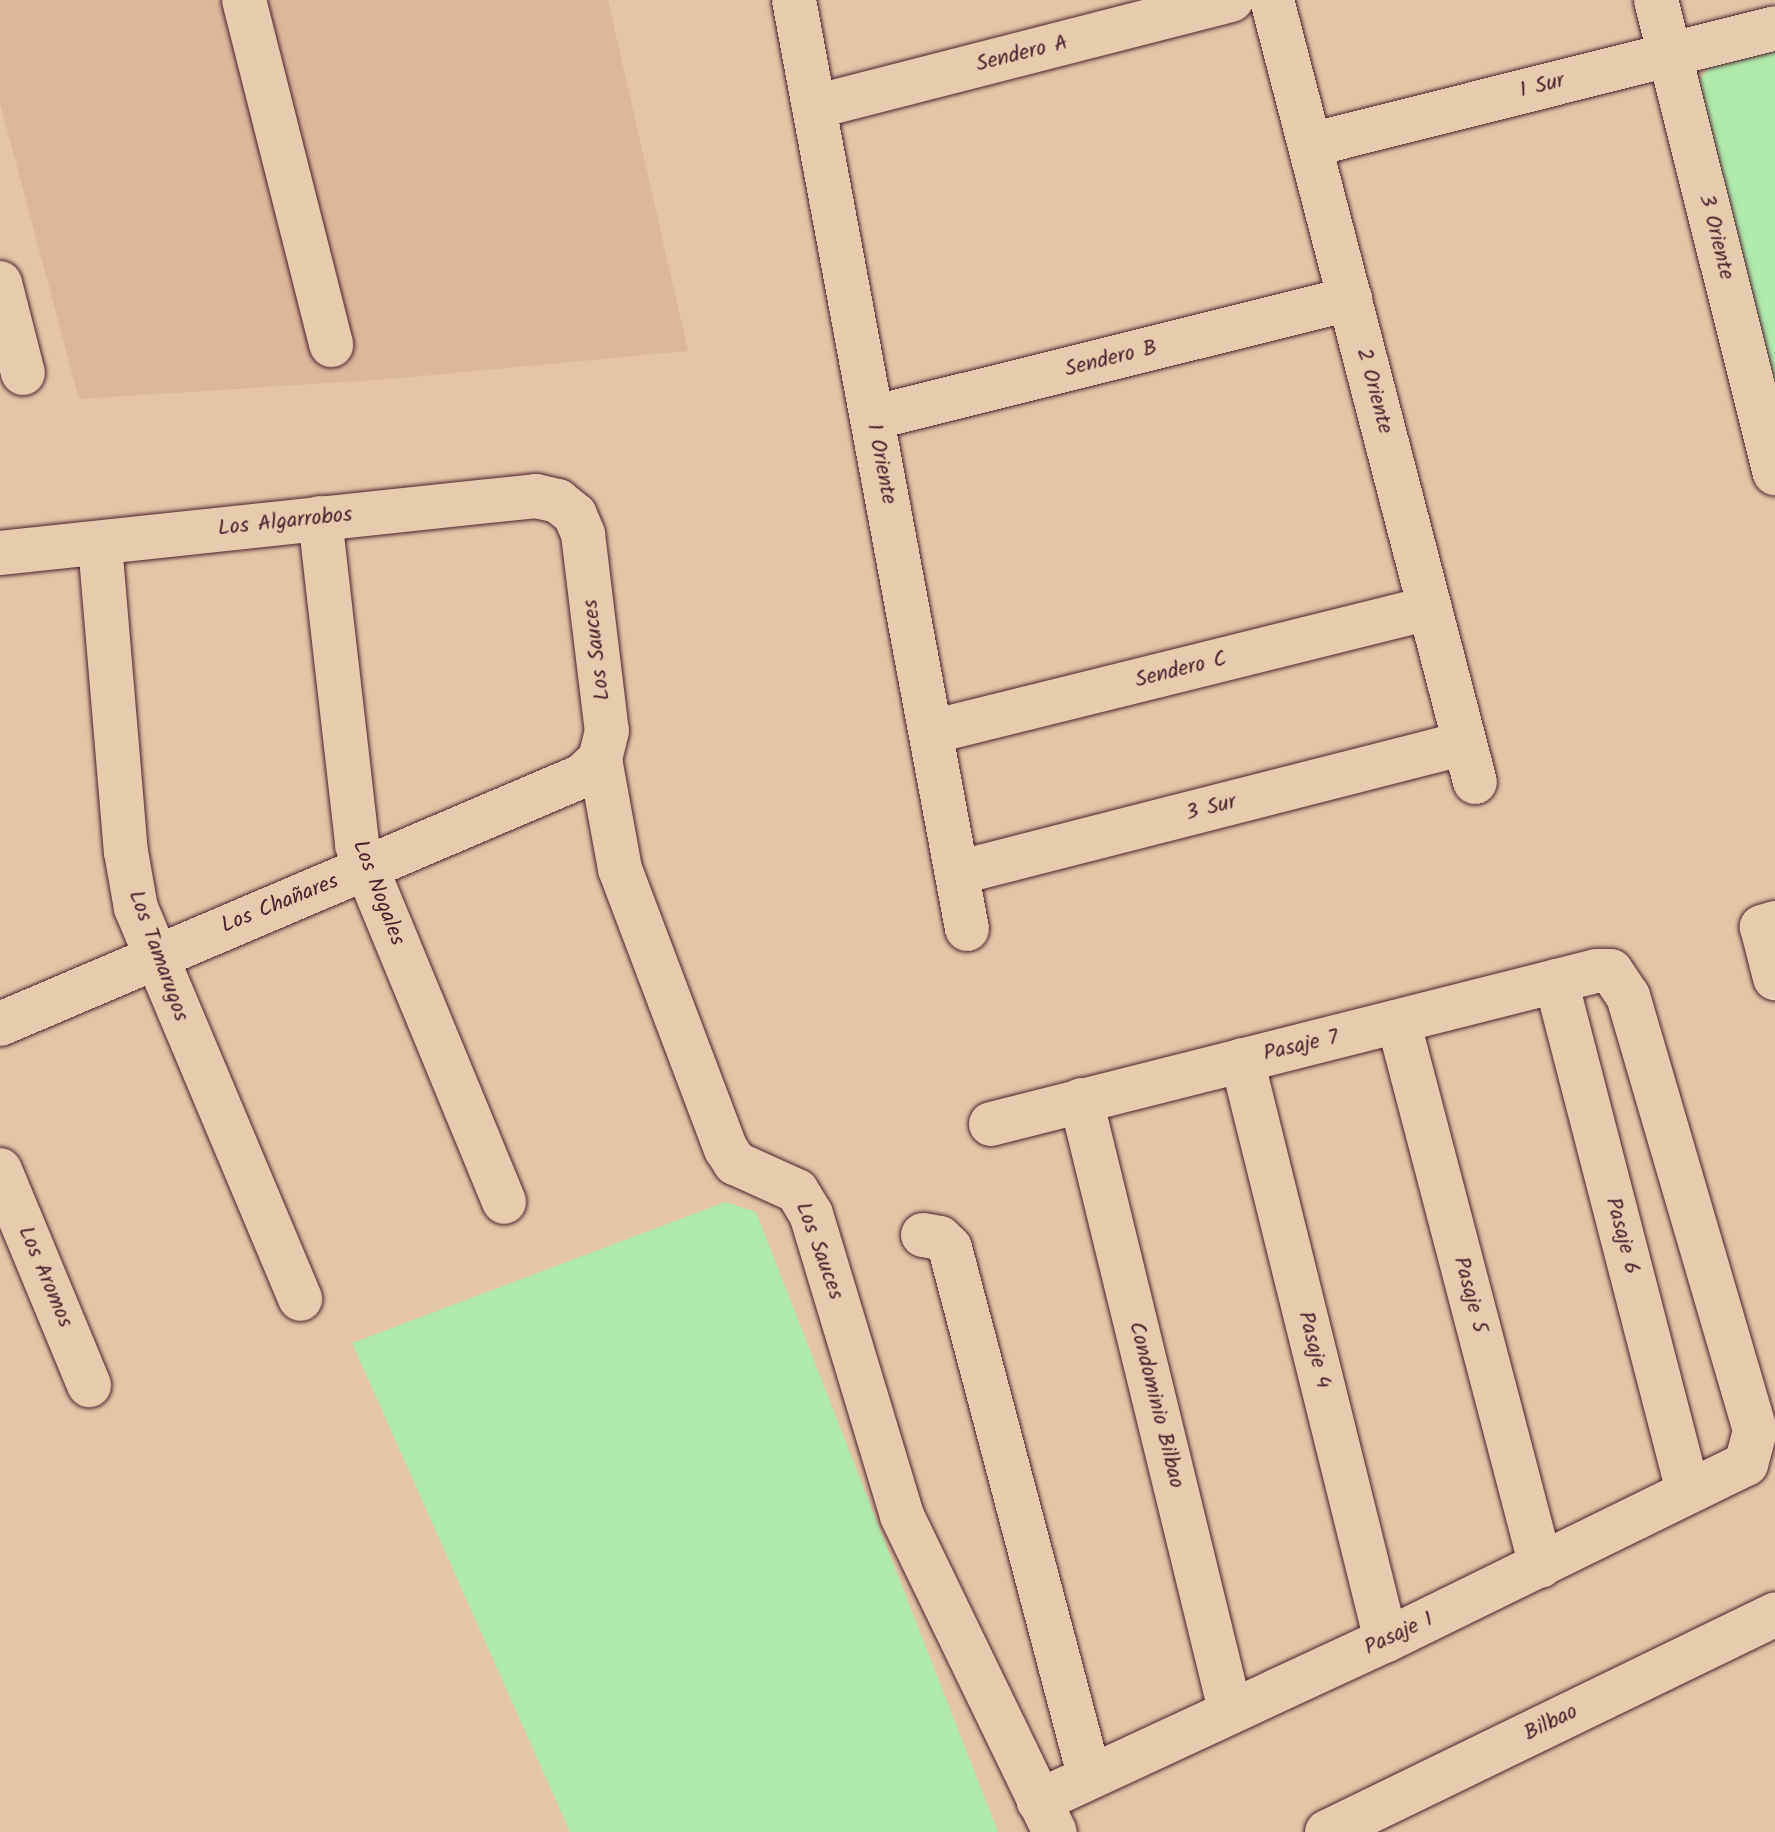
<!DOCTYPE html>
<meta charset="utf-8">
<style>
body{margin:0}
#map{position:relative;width:1775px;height:1832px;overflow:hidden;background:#e4c5a8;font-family:Kalam,sans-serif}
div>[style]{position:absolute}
.built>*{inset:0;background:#dbb79c}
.green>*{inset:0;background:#b0e9ad}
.roads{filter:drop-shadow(0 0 2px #4a1f2b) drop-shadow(0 0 2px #4a1f2b)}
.minor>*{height:44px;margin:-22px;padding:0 22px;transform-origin:22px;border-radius:22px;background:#e6cbae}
span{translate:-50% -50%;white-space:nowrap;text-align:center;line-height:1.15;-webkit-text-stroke:8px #e6cbae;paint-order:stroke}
.street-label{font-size:22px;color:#4a1f2b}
</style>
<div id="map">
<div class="built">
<div style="clip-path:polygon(0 0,608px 0,688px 351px,391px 379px,79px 399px,0 103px)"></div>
</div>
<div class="green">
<div style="clip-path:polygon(1775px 46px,1775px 399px,1695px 86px,1713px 62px)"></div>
<div style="clip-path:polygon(725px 1202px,756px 1212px,998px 1832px,570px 1832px,352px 1343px)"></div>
</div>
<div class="roads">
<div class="minor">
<div style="left:244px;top:0;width:356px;rotate:75.8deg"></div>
<div style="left:794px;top:0;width:945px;rotate:79.45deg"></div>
<div style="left:1272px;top:0;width:808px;rotate:75.45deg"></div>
<div style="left:1656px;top:0;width:488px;rotate:75.9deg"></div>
<div style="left:814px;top:107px;width:431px;rotate:-14.4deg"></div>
<div style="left:1310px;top:145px;width:479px;rotate:-14.1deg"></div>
<div style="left:0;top:283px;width:93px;rotate:75.7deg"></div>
<div style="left:872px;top:418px;width:493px;rotate:-14deg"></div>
<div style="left:320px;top:518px;width:329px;rotate:83.5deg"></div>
<div style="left:357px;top:845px;width:386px;rotate:67.6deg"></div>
<div style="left:100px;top:544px;width:309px;rotate:85.2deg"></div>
<div style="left:126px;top:852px;width:57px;rotate:79.9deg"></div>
<div style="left:136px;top:908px;width:424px;rotate:67.2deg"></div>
<div style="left:0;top:553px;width:539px;rotate:-6.07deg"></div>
<div style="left:536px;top:496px;width:23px;rotate:13deg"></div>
<div style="left:558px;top:501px;width:22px;rotate:39deg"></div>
<div style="left:575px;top:515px;width:21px;rotate:67deg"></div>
<div style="left:583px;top:534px;width:198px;rotate:83.1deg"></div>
<div style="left:607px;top:731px;width:29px;rotate:104deg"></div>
<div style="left:600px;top:759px;width:112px;rotate:79.7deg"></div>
<div style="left:620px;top:869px;width:299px;rotate:69.3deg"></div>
<div style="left:726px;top:1149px;width:17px;rotate:57deg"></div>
<div style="left:735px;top:1163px;width:68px;rotate:24.3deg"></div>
<div style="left:797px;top:1191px;width:27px;rotate:59deg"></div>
<div style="left:811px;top:1214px;width:315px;rotate:73.2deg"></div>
<div style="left:902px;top:1516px;width:351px;rotate:64.2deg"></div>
<div style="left:931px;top:732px;width:514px;rotate:-13.96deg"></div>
<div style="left:957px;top:873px;width:524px;rotate:-14.35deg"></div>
<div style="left:1775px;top:923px;width:14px;rotate:163deg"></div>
<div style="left:1762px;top:927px;width:53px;rotate:75.7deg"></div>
<div style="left:1556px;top:981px;width:527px;rotate:75.49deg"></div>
<div style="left:0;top:1024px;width:633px;rotate:-23.08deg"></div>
<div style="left:582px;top:776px;width:25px;rotate:-43deg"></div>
<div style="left:1399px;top:1024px;width:560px;rotate:75.32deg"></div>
<div style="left:1242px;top:1060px;width:598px;rotate:76.06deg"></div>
<div style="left:1081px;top:1100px;width:628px;rotate:76.27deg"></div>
<div style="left:991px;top:1124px;width:624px;rotate:-14.19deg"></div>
<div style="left:1596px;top:971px;width:15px"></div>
<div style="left:1611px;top:971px;width:30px;rotate:56deg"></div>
<div style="left:1628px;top:996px;width:453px;rotate:73.7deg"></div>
<div style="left:1755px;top:1431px;width:34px;rotate:105deg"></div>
<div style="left:1746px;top:1464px;width:401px;rotate:153.9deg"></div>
<div style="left:1386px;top:1640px;width:383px;rotate:155.1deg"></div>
<div style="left:0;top:1170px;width:233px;rotate:67.5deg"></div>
<div style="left:923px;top:1235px;width:17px;rotate:10deg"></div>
<div style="left:940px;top:1238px;width:14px;rotate:45deg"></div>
<div style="left:950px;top:1248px;width:545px;rotate:75.22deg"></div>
<div style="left:1327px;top:1832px;width:498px;rotate:-25.9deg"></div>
</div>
</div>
<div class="street-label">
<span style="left:1022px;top:54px;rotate:-14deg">Sendero A</span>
<span style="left:1542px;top:86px;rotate:-14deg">1 Sur</span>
<span style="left:1716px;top:237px;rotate:76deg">3 Oriente</span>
<span style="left:1111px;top:359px;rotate:-14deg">Sendero B</span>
<span style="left:1374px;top:391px;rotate:75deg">2 Oriente</span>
<span style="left:881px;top:464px;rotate:79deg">1 Oriente</span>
<span style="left:285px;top:522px;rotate:-6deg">Los Algarrobos</span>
<span style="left:597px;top:650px;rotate:-97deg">Los Sauces</span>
<span style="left:1181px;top:670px;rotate:-14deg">Sendero C</span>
<span style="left:1211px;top:808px;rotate:-14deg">3 Sur</span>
<span style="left:378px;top:893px;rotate:69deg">Los Nogales</span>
<span style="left:280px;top:904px;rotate:-22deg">Los Chañares</span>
<span style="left:158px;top:956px;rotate:70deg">Los Tamarugos</span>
<span style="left:1301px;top:1046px;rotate:-13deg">Pasaje 7</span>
<span style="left:1622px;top:1236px;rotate:75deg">Pasaje 6</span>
<span style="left:819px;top:1251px;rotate:70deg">Los Sauces</span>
<span style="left:45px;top:1277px;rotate:67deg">Los Aromos</span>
<span style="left:1470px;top:1295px;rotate:75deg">Pasaje 5</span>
<span style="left:1314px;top:1350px;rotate:76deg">Pasaje 4</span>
<span style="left:1156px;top:1405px;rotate:76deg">Condominio Bilbao</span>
<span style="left:1399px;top:1634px;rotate:-25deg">Pasaje 1</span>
<span style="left:1551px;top:1723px;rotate:-26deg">Bilbao</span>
</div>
</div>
